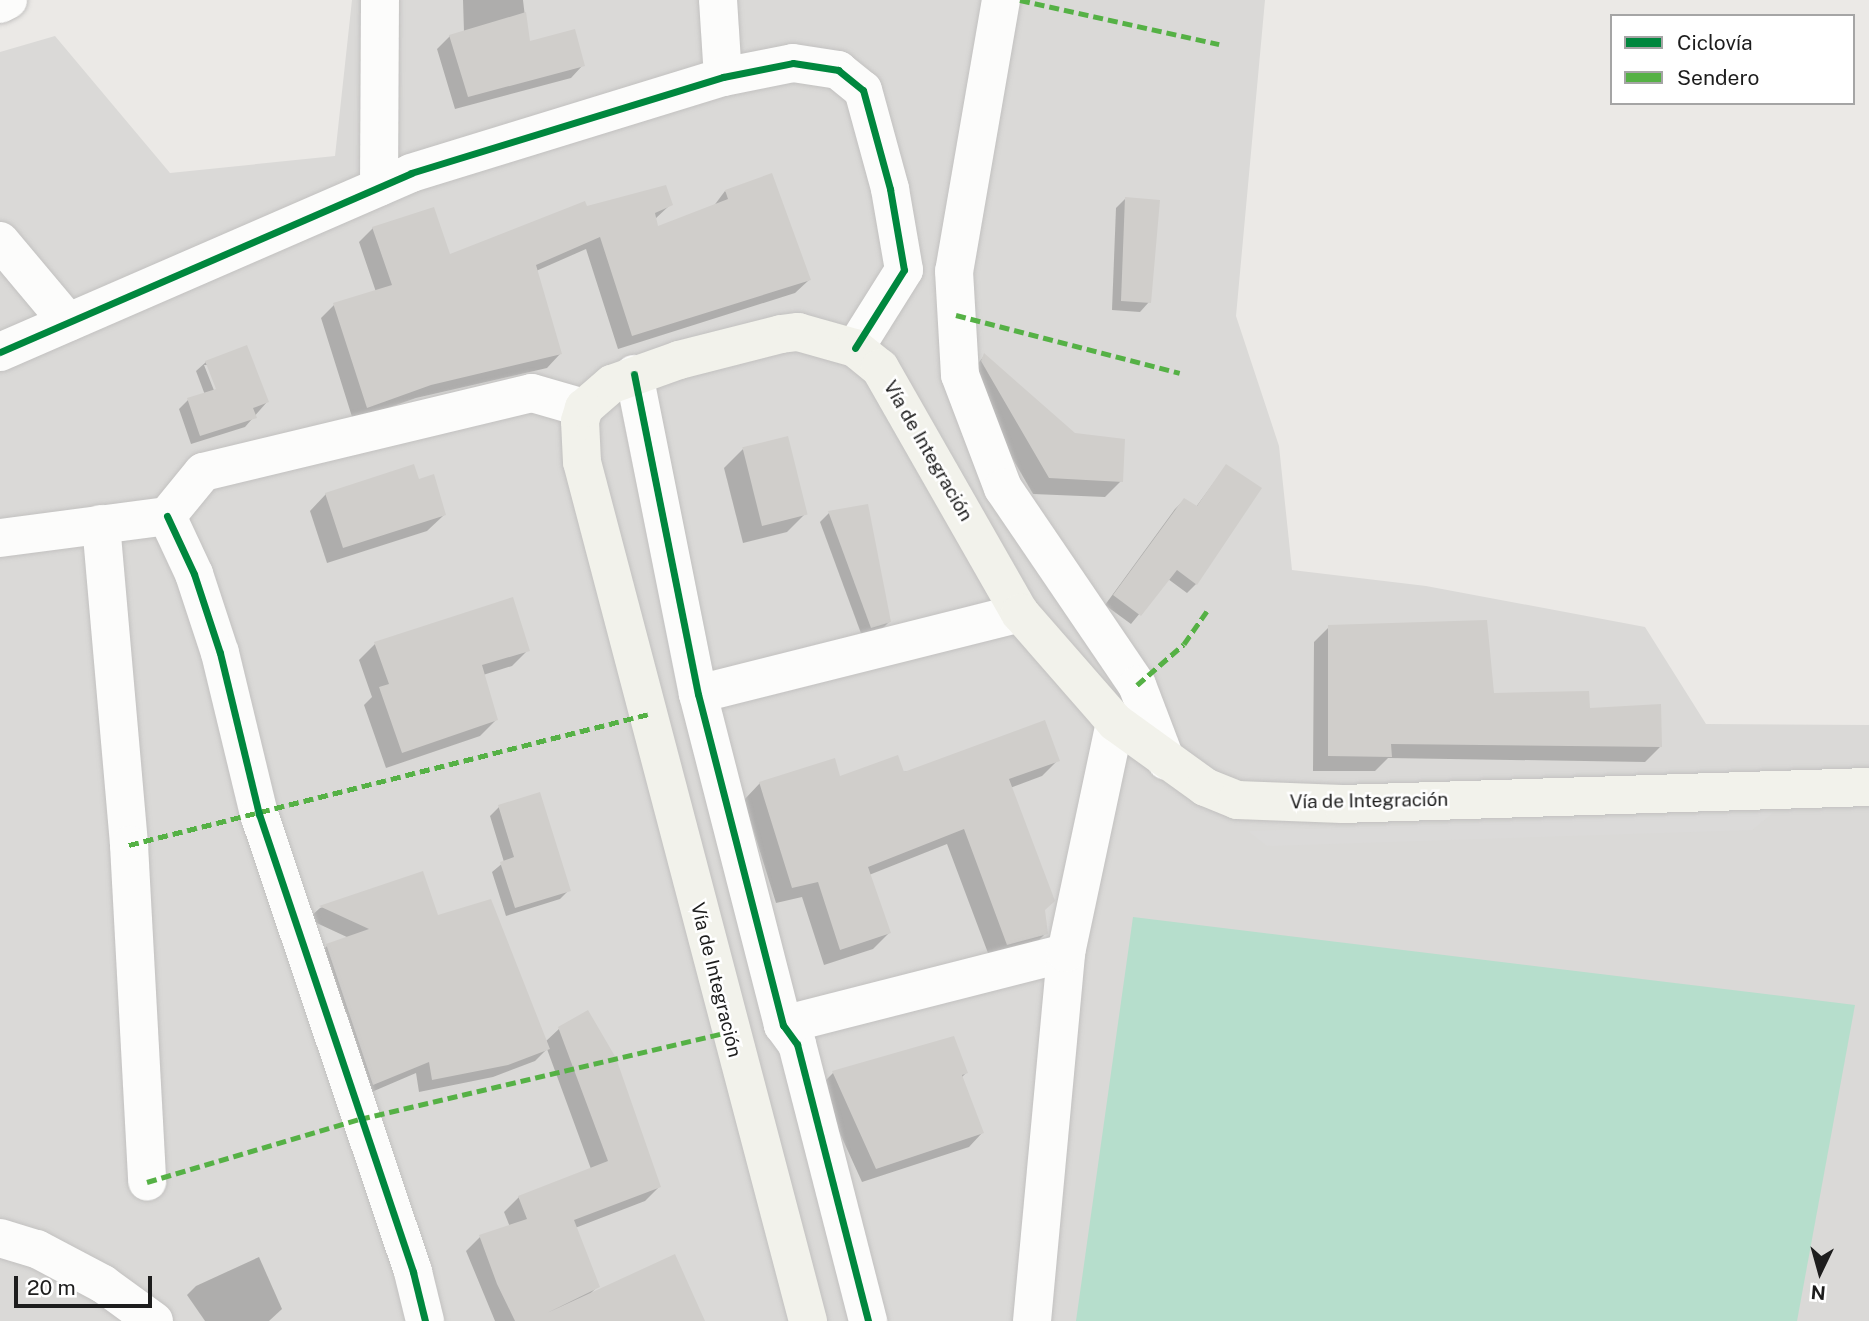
<!DOCTYPE html>
<meta charset="utf-8">
<style>
body{margin:0}
#map{position:relative;width:1869px;height:1321px;overflow:hidden;background:#ebe9e6;font-family:"Public Sans",sans-serif}
div>[style]{position:absolute}
.residential>*{inset:0;background:#dad9d7}
.pitch>*{inset:0;background:#b6decc}
.parking>*{inset:0;background:#dbdad9}
.shadow>*{inset:0;background:#0003}
.building>*{inset:0;background:#d0cecb;transform-origin:0 0}
.roads{filter:drop-shadow(0 0 2px #c2c1c0) drop-shadow(0 0 2px #c2c1c0)}
.minor>*{height:38px;margin:-19px;padding:0 19px;transform-origin:19px;border-radius:19px;background:#fcfcfb}
.secondary>*{height:38px;margin:-19px;padding:0 19px;transform-origin:19px;border-radius:19px;background:#f2f2eb}
.quiet>*{height:5px;margin-top:-2.5px;transform-origin:0;background:repeating-linear-gradient(90deg,#55b145 0 10px,transparent 0 15px)}
.cycleway>*{height:7px;margin:-3.5px;padding:0 3.5px;transform-origin:3.5px;border-radius:3.5px;background:#00873e}
span{translate:-50% -50%;white-space:nowrap;text-align:center;line-height:1.15;-webkit-text-stroke:5px #fff;paint-order:stroke}
.street-label{font-size:19px;color:#1d1d1d}
.legend{position:absolute;left:1610px;top:14px;width:245px;height:91px;box-sizing:border-box;background:#fff;border:2px solid #a5a5a5;margin:0;padding:9px 12px;list-style:none;font-size:21px;color:#1d1d1d}
.legend li{display:flex;align-items:center;gap:14px;height:35px}
.legend b{width:35px;border:2px solid #a5a5a5}
.north{position:absolute;left:1785px;top:1237px;width:70px;height:70px;-webkit-text-stroke:5px #fff;paint-order:stroke;rotate:185deg;font-size:19px;font-weight:700;line-height:28px;text-align:center;color:#1d1d1d}
.north::after{content:'';display:block;margin:auto;width:24px;height:32px;background:#1d1d1d;clip-path:polygon(50% 0,100% 100%,50% 72%,0 100%)}
.scale{position:absolute;left:14px;top:1276px;width:138px;height:32px;box-sizing:border-box;border:4px solid #1d1d1d;border-top:0;padding-left:9px;font-size:21px;line-height:24px;white-space:nowrap;color:#1d1d1d;-webkit-text-stroke:5px #fff;paint-order:stroke}
</style>
<div id="map">
<div class="residential">
<div style="clip-path:polygon(352px 0,1265px 0,1236px 316px,1279px 446px,1292px 570px,1426px 586px,1645px 627px,1706px 724px,1869px 725px,1869px 1321px,0 1321px,0 52px,55px 36px,170px 173px,335px 156px)"></div>
</div>
<div class="pitch">
<div style="clip-path:polygon(1133px 917px,1855px 1005px,1797px 1321px,1076px 1321px)"></div>
</div>
<div class="parking">
<div style="clip-path:polygon(1774px 812px,1752px 830px,1267px 846px,1248px 831px)"></div>
</div>
<div class="shadow">
<div style="clip-path:polygon(463px 0,523px 0,528px 43px,583px 65px,571px 78px,455px 109px,437px 49px,450px 36px,464px 32px)"></div>
<div style="clip-path:polygon(725px 191px,809px 280px,795px 293px,618px 349px,586px 249px,536px 271px,560px 354px,547px 368px,416px 398px,353px 420px,321px 318px,334px 305px,376px 292px,359px 242px,373px 228px,449px 257px,586px 208px,670px 205px,655px 219px,657px 229px,713px 207px)"></div>
<div style="clip-path:polygon(1125px 199px,1149px 302px,1140px 312px,1112px 310px,1116px 208px)"></div>
<div style="clip-path:polygon(984px 356px,1121px 481px,1105px 497px,1033px 494px,966px 378px)"></div>
<div style="clip-path:polygon(evenodd,206px 362px,267px 402px,245px 427px,191px 444px,179px 409px,188px 400px,205px 395px,196px 371px,206px 362px,204px 365px,208px 365px,220px 397px,217px 398px,204px 365px)"></div>
<div style="clip-path:polygon(743px 449px,806px 513px,787px 532px,743px 543px,724px 468px)"></div>
<div style="clip-path:polygon(1226px 466px,1259px 488px,1196px 584px,1187px 593px,1168px 579px,1131px 624px,1105px 605px,1175px 509px,1184px 500px,1196px 507px)"></div>
<div style="clip-path:polygon(418px 481px,444px 515px,427px 531px,327px 563px,310px 511px,326px 494px)"></div>
<div style="clip-path:polygon(829px 513px,889px 622px,880px 631px,862px 636px,820px 522px)"></div>
<div style="clip-path:polygon(1329px 627px,1492px 695px,1588px 710px,1660px 747px,1645px 762px,1388px 758px,1375px 771px,1313px 771px,1314px 642px)"></div>
<div style="clip-path:polygon(375px 644px,528px 650px,512px 666px,483px 675px,496px 720px,480px 736px,386px 768px,364px 705px,372px 697px,359px 660px)"></div>
<div style="clip-path:polygon(1058px 760px,1042px 776px,1010px 788px,1046px 933px,1029px 950px,991px 961px,947px 844px,869px 875px,889px 933px,873px 949px,824px 965px,802px 897px,776px 903px,744px 800px,760px 783px)"></div>
<div style="clip-path:polygon(499px 807px,569px 890px,560px 899px,506px 916px,492px 872px,504px 862px,490px 816px)"></div>
<div style="clip-path:polygon(422px 874px,437px 918px,545px 1042px,560px 1028px,659px 1187px,645px 1201px,575px 1228px,598px 1286px,588px 1296px,700px 1321px,495px 1321px,466px 1251px,480px 1237px,510px 1227px,504px 1212px,519px 1197px,591px 1169px,547px 1049px,535px 1061px,493px 1077px,419px 1092px,416px 1073px,360px 1097px,314px 959px,327px 946px,349px 938px,308px 919px,320px 908px)"></div>
<div style="clip-path:polygon(953px 1038px,966px 1073px,961px 1078px,982px 1133px,969px 1147px,862px 1182px,819px 1087px,833px 1073px)"></div>
<div style="clip-path:polygon(259px 1257px,282px 1309px,269px 1321px,205px 1321px,187px 1295px,196px 1286px)"></div>
</div>
<div class="building">
<div style="clip-path:polygon(526px 12px,530px 41px,575px 29px,585px 66px,468px 97px,449px 35px)"></div>
<div style="clip-path:polygon(772px 173px,811px 280px,632px 336px,600px 237px,536px 265px,562px 354px,431px 385px,367px 408px,333px 303px,392px 285px,372px 227px,434px 207px,450px 254px,585px 201px,587px 206px,666px 185px,673px 205px,655px 213px,658px 226px,728px 199px,725px 190px)"></div>
<div style="clip-path:polygon(1125px 197px,1160px 200px,1151px 303px,1121px 301px)"></div>
<div style="clip-path:polygon(247px 345px,269px 402px,253px 408px,257px 418px,200px 436px,187px 398px,216px 389px,205px 361px)"></div>
<div style="clip-path:polygon(984px 353px,1075px 433px,1125px 439px,1123px 482px,1049px 478px,981px 361px)"></div>
<div style="left:788px;top:436px;width:81px;height:47px;rotate:76deg"></div>
<div style="clip-path:polygon(414px 464px,419px 479px,434px 474px,446px 515px,343px 548px,325px 493px)"></div>
<div style="clip-path:polygon(1226px 464px,1262px 488px,1197px 585px,1177px 570px,1141px 616px,1113px 595px,1184px 498px,1197px 506px)"></div>
<div style="clip-path:polygon(868px 504px,891px 622px,871px 628px,828px 511px)"></div>
<div style="clip-path:polygon(513px 597px,530px 651px,482px 665px,498px 720px,402px 753px,379px 687px,389px 684px,374px 642px)"></div>
<div style="clip-path:polygon(1487px 620px,1494px 693px,1589px 691px,1590px 708px,1661px 704px,1662px 747px,1391px 744px,1392px 757px,1328px 756px,1328px 625px)"></div>
<div style="clip-path:polygon(1045px 720px,1060px 761px,1009px 779px,1055px 901px,1045px 910px,1048px 934px,1007px 945px,964px 829px,868px 867px,891px 933px,840px 950px,818px 882px,792px 888px,759px 782px,835px 758px,840px 776px,898px 755px,904px 772px)"></div>
<div style="clip-path:polygon(540px 792px,571px 891px,515px 908px,500px 862px,514px 857px,498px 805px)"></div>
<div style="clip-path:polygon(423px 871px,438px 915px,491px 899px,550px 1049px,508px 1065px,432px 1080px,429px 1062px,373px 1085px,326px 944px,369px 929px,319px 906px)"></div>
<div style="clip-path:polygon(588px 1010px,616px 1058px,661px 1187px,574px 1220px,600px 1287px,547px 1313px,675px 1254px,705px 1321px,515px 1321px,497px 1284px,479px 1235px,527px 1219px,518px 1196px,608px 1161px,558px 1027px)"></div>
<div style="clip-path:polygon(954px 1036px,968px 1073px,962px 1075px,984px 1133px,876px 1169px,832px 1071px)"></div>
</div>
<div class="roads">
<div class="minor">
<div style="left:718px;top:0;width:77px;rotate:86.3deg"></div>
<div style="left:1001px;top:0;width:275px;rotate:99.8deg"></div>
<div style="left:954px;top:271px;width:104px;rotate:86.7deg"></div>
<div style="left:960px;top:375px;width:121px;rotate:69.2deg"></div>
<div style="left:1003px;top:488px;width:238px;rotate:55.8deg"></div>
<div style="left:1137px;top:685px;width:81px;rotate:69.1deg"></div>
<div style="left:0;top:4px;width:9px;rotate:-27deg"></div>
<div style="left:379px;top:187px;width:187px;rotate:-89.7deg"></div>
<div style="left:0;top:241px;width:106px;rotate:50deg"></div>
<div style="left:0;top:352px;width:448px;rotate:-23.5deg"></div>
<div style="left:411px;top:173px;width:326px;rotate:-17.1deg"></div>
<div style="left:723px;top:77px;width:71px;rotate:-11.3deg"></div>
<div style="left:793px;top:63px;width:46px;rotate:8.8deg"></div>
<div style="left:838px;top:70px;width:32px;rotate:39deg"></div>
<div style="left:863px;top:90px;width:103px;rotate:74.7deg"></div>
<div style="left:890px;top:189px;width:82px;rotate:80.2deg"></div>
<div style="left:904px;top:270px;width:92px;rotate:122.1deg"></div>
<div style="left:634px;top:374px;width:326px;rotate:78.7deg"></div>
<div style="left:698px;top:694px;width:342px;rotate:75.6deg"></div>
<div style="left:783px;top:1025px;width:24px;rotate:54deg"></div>
<div style="left:797px;top:1044px;width:286px;rotate:75.6deg"></div>
<div style="left:167px;top:516px;width:64px;rotate:65deg"></div>
<div style="left:194px;top:574px;width:83px;rotate:71.8deg"></div>
<div style="left:220px;top:653px;width:166px;rotate:76.4deg"></div>
<div style="left:259px;top:814px;width:483px;rotate:71.4deg"></div>
<div style="left:413px;top:1272px;width:50px;rotate:76.2deg"></div>
<div style="left:101px;top:524px;width:322px;rotate:85deg"></div>
<div style="left:129px;top:845px;width:337px;rotate:86.9deg"></div>
<div style="left:0;top:538px;width:168px;rotate:-7.5deg"></div>
<div style="left:167px;top:516px;width:57px;rotate:-50.7deg"></div>
<div style="left:203px;top:472px;width:338px;rotate:-13.5deg"></div>
<div style="left:532px;top:393px;width:54px;rotate:16.1deg"></div>
<div style="left:698px;top:694px;width:332px;rotate:-14.1deg"></div>
<div style="left:783px;top:1025px;width:292px;rotate:-14.3deg"></div>
<div style="left:0;top:1238px;width:39px;rotate:17deg"></div>
<div style="left:37px;top:1249px;width:75px;rotate:27.9deg"></div>
<div style="left:103px;top:1284px;width:63px;rotate:36deg"></div>
<div style="left:1032px;top:1321px;width:370px;rotate:-84.7deg"></div>
<div style="left:1066px;top:953px;width:236px;rotate:-78deg"></div>
</div>
<div class="secondary">
<div style="left:808px;top:1321px;width:888px;rotate:-104.74deg"></div>
<div style="left:582px;top:462px;width:41px;rotate:-92.8deg"></div>
<div style="left:580px;top:421px;width:14px;rotate:-73deg"></div>
<div style="left:584px;top:408px;width:37px;rotate:-41deg"></div>
<div style="left:612px;top:384px;width:71px;rotate:-19.7deg"></div>
<div style="left:679px;top:360px;width:105px;rotate:-14.3deg"></div>
<div style="left:781px;top:334px;width:17px;rotate:-7deg"></div>
<div style="left:798px;top:332px;width:59px;rotate:15.7deg"></div>
<div style="left:855px;top:348px;width:32px;rotate:39deg"></div>
<div style="left:880px;top:368px;width:282px;rotate:60.3deg"></div>
<div style="left:1020px;top:613px;width:145px;rotate:48.9deg"></div>
<div style="left:1115px;top:722px;width:111px;rotate:35.8deg"></div>
<div style="left:1205px;top:787px;width:35px;rotate:22deg"></div>
<div style="left:1237px;top:800px;width:105px;rotate:2.2deg"></div>
<div style="left:1342px;top:804px;width:527px;rotate:-1.85deg"></div>
</div>
</div>
<div class="quiet">
<div style="left:1020px;top:0;width:204px;rotate:12.5deg"></div>
<div style="left:956px;top:315px;width:231px;rotate:14.5deg"></div>
<div style="left:1137px;top:685px;width:62px;rotate:-41.1deg"></div>
<div style="left:1184px;top:644px;width:40px;rotate:-55.1deg"></div>
<div style="left:129px;top:845px;width:536px;rotate:-14.14deg"></div>
<div style="left:147px;top:1182px;width:222px;rotate:-16.5deg"></div>
<div style="left:360px;top:1119px;width:379px;rotate:-13.3deg"></div>
</div>
<div class="cycleway">
<div style="left:0;top:352px;width:448px;rotate:-23.5deg"></div>
<div style="left:411px;top:173px;width:326px;rotate:-17.1deg"></div>
<div style="left:723px;top:77px;width:71px;rotate:-11.3deg"></div>
<div style="left:793px;top:63px;width:46px;rotate:8.8deg"></div>
<div style="left:838px;top:70px;width:32px;rotate:39deg"></div>
<div style="left:863px;top:90px;width:103px;rotate:74.7deg"></div>
<div style="left:890px;top:189px;width:82px;rotate:80.2deg"></div>
<div style="left:904px;top:270px;width:92px;rotate:122.1deg"></div>
<div style="left:634px;top:374px;width:326px;rotate:78.7deg"></div>
<div style="left:698px;top:694px;width:342px;rotate:75.6deg"></div>
<div style="left:783px;top:1025px;width:24px;rotate:54deg"></div>
<div style="left:797px;top:1044px;width:286px;rotate:75.6deg"></div>
<div style="left:167px;top:516px;width:64px;rotate:65deg"></div>
<div style="left:194px;top:574px;width:83px;rotate:71.8deg"></div>
<div style="left:220px;top:653px;width:166px;rotate:76.4deg"></div>
<div style="left:259px;top:814px;width:483px;rotate:71.4deg"></div>
<div style="left:413px;top:1272px;width:50px;rotate:76.2deg"></div>
</div>
<div class="street-label">
<span style="left:928px;top:451px;rotate:60deg">Vía de Integración</span>
<span style="left:1369px;top:801px;rotate:-1deg">Vía de Integración</span>
<span style="left:716px;top:980px;rotate:76deg">Vía de Integración</span>
</div>
<ul class="legend">
<li><b style="height:9px;background:#00873e"></b>Ciclovía</li>
<li><b style="height:9px;background:#55b145"></b>Sendero</li>
</ul>
<div class="north">N</div>
<div class="scale">20 m</div>
</div>
